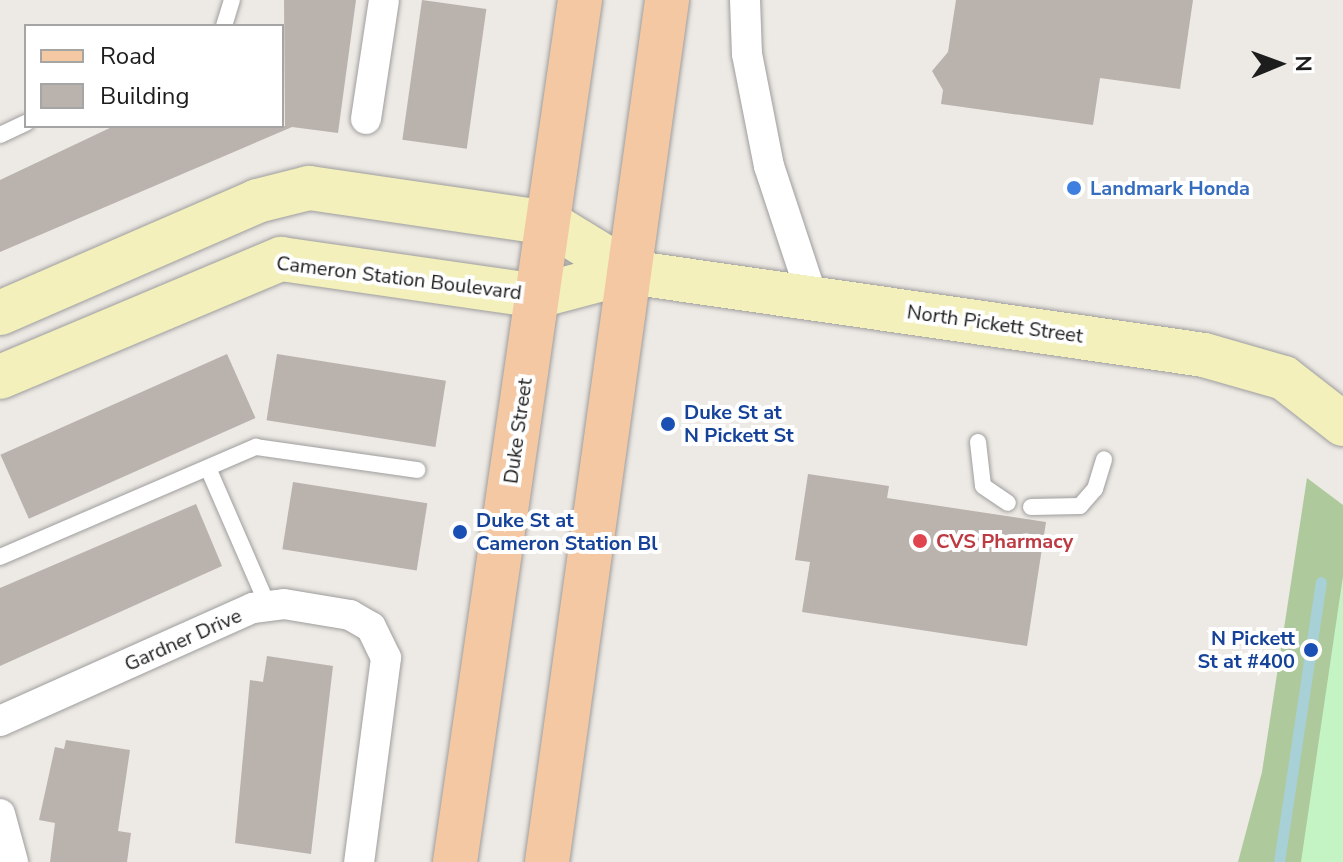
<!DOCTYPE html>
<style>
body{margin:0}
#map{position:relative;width:1343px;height:862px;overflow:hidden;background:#ede9e4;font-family:"Nunito Sans",sans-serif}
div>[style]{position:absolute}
.forest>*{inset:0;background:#aec99c}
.park>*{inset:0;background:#c5f4c4}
.stream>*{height:11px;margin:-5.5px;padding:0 5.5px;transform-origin:5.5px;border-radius:5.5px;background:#a8d1d7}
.building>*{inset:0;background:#bab2ad;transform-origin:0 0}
.roads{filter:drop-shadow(0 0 2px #9e9e9e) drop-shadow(0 0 2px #9e9e9e)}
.lane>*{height:16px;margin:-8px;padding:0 8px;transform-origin:8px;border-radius:8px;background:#fff}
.street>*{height:30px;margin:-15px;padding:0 15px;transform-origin:15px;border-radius:15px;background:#fff}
.secondary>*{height:44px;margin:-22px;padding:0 22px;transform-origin:22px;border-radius:22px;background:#f3f0bc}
.primary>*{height:44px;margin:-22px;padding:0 22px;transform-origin:22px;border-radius:22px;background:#f3c8a3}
.dots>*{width:22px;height:22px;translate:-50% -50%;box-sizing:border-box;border:4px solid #fff;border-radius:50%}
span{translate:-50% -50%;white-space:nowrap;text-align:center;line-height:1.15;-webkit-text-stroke:8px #fff;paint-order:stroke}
.shop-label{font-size:20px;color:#366cbe;font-weight:700}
.left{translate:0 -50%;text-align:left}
.street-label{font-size:20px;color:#1d1d1d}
.transit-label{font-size:20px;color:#164399;font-weight:700}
.right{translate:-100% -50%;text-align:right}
.health-label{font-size:20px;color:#be3a42;font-weight:700}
.legend{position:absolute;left:24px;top:24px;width:260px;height:104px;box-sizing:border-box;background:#fff;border:2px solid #a5a5a5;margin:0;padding:10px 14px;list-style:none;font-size:24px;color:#1d1d1d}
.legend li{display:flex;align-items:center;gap:16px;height:40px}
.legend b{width:40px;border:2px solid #a5a5a5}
.north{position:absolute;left:1239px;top:24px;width:80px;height:80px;-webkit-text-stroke:6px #fff;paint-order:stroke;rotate:89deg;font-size:22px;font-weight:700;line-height:32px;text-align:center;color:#1d1d1d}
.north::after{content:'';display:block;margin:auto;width:28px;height:36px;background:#1d1d1d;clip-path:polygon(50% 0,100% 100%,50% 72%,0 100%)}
</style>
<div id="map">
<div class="forest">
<div style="clip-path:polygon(1307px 478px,1343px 505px,1343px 862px,1238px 862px,1262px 772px)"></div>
</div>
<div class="park">
<div style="clip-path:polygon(1343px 576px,1343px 862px,1301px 862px)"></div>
</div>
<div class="stream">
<div style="left:1279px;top:862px;width:283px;rotate:-81.5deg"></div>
</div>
<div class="building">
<div style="clip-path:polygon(284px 0,356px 0,338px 133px,292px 127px,0 252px,0 180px,114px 126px,285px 126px)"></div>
<div style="left:422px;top:0;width:65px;height:141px;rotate:8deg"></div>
<div style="clip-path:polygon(956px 0,1193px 0,1180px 89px,1100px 78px,1093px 125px,941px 104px,943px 90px,932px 71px,948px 52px)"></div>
<div style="left:227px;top:354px;width:70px;height:248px;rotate:66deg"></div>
<div style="left:277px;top:354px;width:171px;height:67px;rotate:9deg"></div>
<div style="clip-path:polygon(808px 474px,889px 486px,887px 498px,1046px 522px,1027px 646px,802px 612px,810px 562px,795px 560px)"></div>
<div style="left:293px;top:482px;width:136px;height:68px;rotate:9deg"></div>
<div style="clip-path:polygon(196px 504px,222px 566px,0 666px,0 588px)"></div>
<div style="clip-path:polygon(267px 656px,333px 666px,311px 854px,235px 843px,250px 680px,263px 682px)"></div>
<div style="clip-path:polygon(66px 740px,130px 750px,118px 831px,131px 833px,127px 862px,50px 862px,55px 823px,39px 820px,55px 747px,64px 749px)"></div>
</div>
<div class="roads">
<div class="lane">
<div style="left:224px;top:26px;width:27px;rotate:-73deg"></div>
<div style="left:0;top:135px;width:29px;rotate:-25deg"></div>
<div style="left:978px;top:442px;width:44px;rotate:83.5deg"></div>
<div style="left:983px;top:486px;width:30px;rotate:34deg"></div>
<div style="left:208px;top:468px;width:150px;rotate:66.5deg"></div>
<div style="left:1031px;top:507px;width:49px;rotate:-1.2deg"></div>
<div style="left:1080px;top:506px;width:23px;rotate:-49deg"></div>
<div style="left:1095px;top:489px;width:31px;rotate:-73deg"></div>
<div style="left:0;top:557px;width:279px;rotate:-23.3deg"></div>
<div style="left:256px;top:447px;width:163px;rotate:8.1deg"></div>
</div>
<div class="street">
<div style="left:745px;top:0;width:54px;rotate:87.9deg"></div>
<div style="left:747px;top:54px;width:114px;rotate:78.9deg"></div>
<div style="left:769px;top:166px;width:140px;rotate:71.7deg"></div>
<div style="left:366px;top:119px;width:120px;rotate:-81.4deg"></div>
<div style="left:0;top:721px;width:277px;rotate:-24.1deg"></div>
<div style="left:253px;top:608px;width:31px;rotate:-7deg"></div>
<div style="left:284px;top:604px;width:67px;rotate:9.5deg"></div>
<div style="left:350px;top:615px;width:24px;rotate:30deg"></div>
<div style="left:371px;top:627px;width:34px;rotate:64deg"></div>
<div style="left:386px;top:658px;width:206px;rotate:97.5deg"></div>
<div style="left:0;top:814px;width:50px;rotate:74.8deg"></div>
</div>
<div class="secondary">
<div style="left:0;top:313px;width:280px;rotate:-23.5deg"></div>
<div style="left:257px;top:201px;width:54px;rotate:-14deg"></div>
<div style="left:309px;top:188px;width:243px;rotate:8.3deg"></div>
<div style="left:549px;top:223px;width:94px;rotate:31.5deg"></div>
<div style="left:0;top:377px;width:305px;rotate:-22.8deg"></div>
<div style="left:281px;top:259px;width:260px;rotate:8.2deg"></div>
<div style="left:538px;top:296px;width:94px;rotate:-14.8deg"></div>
<div style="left:629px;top:272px;width:581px;rotate:8.21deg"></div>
<div style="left:1204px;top:355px;width:83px;rotate:16deg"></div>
<div style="left:1284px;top:378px;width:75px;rotate:37.9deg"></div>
</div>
<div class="primary">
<div style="left:455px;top:862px;width:871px;rotate:-81.75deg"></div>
<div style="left:547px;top:862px;width:870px;rotate:-82.07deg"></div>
</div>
</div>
<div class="dots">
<div style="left:1074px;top:188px;background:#3f7fe0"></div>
<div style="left:668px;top:424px;background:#1a4fb4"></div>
<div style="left:460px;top:532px;background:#1a4fb4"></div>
<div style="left:920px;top:541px;background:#e0444e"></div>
<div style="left:1311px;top:650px;background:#1a4fb4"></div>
</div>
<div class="shop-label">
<span class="left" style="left:1090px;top:188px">Landmark Honda</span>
</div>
<div class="street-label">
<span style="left:399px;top:278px;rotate:7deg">Cameron Station Boulevard</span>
<span style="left:995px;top:324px;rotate:8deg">North Pickett Street</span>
<span style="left:518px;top:431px;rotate:-82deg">Duke Street</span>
<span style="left:183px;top:640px;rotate:-24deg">Gardner Drive</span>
</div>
<div class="transit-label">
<span class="left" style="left:684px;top:424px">Duke St at<br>N Pickett St</span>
<span class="left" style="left:476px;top:532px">Duke St at<br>Cameron Station Bl</span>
<span class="right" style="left:1295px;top:650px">N Pickett<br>St at #400</span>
</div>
<div class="health-label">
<span class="left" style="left:936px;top:541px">CVS Pharmacy</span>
</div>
<ul class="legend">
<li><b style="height:10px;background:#f3c8a3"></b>Road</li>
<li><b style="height:22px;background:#bab2ad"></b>Building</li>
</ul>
<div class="north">N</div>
</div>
